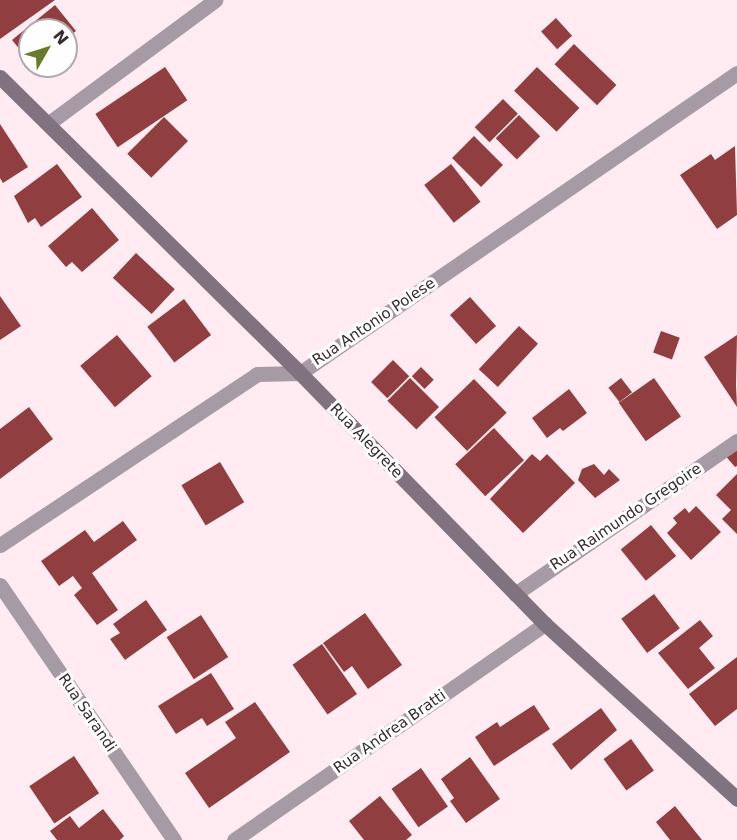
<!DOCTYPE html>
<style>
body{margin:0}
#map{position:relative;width:737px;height:840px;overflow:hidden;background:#ffebf1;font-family:"DejaVu Sans",sans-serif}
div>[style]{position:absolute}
.building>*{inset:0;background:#913e41;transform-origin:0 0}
.street>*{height:15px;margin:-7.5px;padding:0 7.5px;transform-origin:7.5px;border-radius:7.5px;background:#a69ba4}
.secondary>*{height:15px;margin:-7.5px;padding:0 7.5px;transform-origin:7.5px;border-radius:7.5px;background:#817280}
span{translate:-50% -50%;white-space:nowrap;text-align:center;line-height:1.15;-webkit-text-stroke:6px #fefefe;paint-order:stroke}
.street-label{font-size:15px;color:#392c31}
.north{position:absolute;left:18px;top:18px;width:60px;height:60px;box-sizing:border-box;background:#fefefe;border:2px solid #afaaac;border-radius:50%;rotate:51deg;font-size:16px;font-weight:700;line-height:24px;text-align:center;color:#392c31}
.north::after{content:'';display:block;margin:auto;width:21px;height:27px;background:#687b2b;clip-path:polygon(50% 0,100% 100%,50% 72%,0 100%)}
</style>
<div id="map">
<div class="building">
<div style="clip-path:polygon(0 0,55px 0,0 39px)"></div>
<div style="clip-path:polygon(55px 5px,76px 31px,66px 39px,66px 30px,30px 30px,30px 62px,12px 40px)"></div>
<div style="left:556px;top:18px;width:24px;height:20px;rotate:48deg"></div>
<div style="left:574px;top:44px;width:59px;height:28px;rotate:44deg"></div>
<div style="left:165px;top:67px;width:40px;height:84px;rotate:56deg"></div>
<div style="left:537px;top:67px;width:59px;height:33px;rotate:44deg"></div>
<div style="left:503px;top:99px;width:21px;height:40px;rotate:45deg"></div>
<div style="left:519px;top:115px;width:30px;height:33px;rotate:45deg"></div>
<div style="left:164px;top:117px;width:34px;height:52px;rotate:45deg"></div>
<div style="clip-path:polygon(0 124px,28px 167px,3px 183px,0 178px)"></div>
<div style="left:474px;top:136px;width:41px;height:31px;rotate:45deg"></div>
<div style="clip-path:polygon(735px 146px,737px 215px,717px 229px,680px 175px,711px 154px,715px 160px)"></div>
<div style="clip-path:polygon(57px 164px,82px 197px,41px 227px,35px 218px,28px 223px,14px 196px)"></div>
<div style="left:451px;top:164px;width:48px;height:34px;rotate:52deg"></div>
<div style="clip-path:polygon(92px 208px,119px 240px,82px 272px,72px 262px,66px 267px,48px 246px)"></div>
<div style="left:136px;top:253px;width:53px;height:34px;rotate:43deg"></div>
<div style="clip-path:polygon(0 296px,21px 326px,0 340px)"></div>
<div style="left:470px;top:297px;width:39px;height:27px;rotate:48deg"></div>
<div style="left:184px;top:299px;width:45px;height:46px;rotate:53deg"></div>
<div style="left:519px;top:326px;width:26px;height:59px;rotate:43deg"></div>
<div style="left:661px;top:331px;width:20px;height:23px;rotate:20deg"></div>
<div style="left:117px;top:335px;width:54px;height:48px;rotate:50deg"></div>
<div style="clip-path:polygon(737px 335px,736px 385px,737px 407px,704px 357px)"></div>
<div style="left:393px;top:360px;width:23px;height:31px;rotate:45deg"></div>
<div style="left:421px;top:367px;width:18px;height:13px;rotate:45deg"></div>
<div style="left:410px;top:378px;width:41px;height:32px;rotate:45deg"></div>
<div style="left:621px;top:378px;width:18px;height:16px;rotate:52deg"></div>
<div style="left:654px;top:378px;width:47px;height:43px;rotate:55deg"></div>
<div style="left:474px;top:379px;width:47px;height:55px;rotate:46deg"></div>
<div style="clip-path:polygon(569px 389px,587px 413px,563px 431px,560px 428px,547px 438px,532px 418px)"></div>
<div style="clip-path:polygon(29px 407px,53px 439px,0 479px,0 429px)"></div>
<div style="left:494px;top:428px;width:44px;height:53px;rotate:47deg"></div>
<div style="clip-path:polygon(737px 443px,737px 466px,735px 467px,723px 453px)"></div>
<div style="clip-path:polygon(532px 454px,540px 461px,547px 454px,575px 483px,523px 533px,490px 499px)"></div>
<div style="left:220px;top:462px;width:47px;height:45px;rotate:59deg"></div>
<div style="clip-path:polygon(594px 464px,604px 475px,609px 469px,620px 480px,595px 498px,578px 480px,582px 469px)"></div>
<div style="clip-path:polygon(737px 474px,737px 534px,722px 519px,731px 510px,716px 495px)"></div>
<div style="clip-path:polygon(696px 506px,721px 532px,691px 560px,667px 533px,677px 523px,673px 518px,685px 508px,689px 513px)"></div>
<div style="clip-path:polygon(123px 521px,137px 540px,92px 573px,118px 610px,97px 625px,74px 595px,82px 588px,73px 576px,59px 586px,41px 561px,85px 530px,94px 542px)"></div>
<div style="left:651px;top:525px;width:40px;height:39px;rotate:51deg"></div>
<div style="left:654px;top:594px;width:43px;height:41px;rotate:53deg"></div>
<div style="clip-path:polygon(146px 600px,167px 630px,125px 660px,110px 639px,120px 633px,113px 624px)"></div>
<div style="clip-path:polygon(365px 613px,402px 665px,368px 689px,352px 666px,344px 672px,323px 643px)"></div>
<div style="left:201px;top:615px;width:50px;height:41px;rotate:57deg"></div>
<div style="clip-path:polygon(700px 620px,713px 636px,699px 648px,715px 668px,688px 689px,658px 653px)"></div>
<div style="left:322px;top:644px;width:61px;height:36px;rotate:55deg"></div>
<div style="clip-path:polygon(737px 657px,737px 709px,715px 726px,689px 694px)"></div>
<div style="clip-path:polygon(211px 673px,234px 709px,207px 726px,202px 718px,176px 734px,158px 706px)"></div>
<div style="clip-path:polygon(255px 702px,290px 752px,209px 808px,185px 773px,236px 738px,225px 722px)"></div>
<div style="clip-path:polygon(534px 705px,550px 729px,494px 766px,475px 737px,497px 722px,500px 727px)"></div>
<div style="clip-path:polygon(601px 708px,617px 730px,571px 770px,552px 744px)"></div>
<div style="left:631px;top:739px;width:39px;height:34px;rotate:54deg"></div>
<div style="left:74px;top:756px;width:45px;height:54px;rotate:56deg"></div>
<div style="clip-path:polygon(470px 757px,500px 799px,466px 823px,450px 801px,454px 798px,441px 779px)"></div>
<div style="left:421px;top:768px;width:47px;height:36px;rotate:55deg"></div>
<div style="clip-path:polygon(380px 796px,412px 835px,406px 840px,364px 840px,349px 821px)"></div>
<div style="clip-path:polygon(675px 806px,702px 840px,670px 840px,656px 822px)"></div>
<div style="clip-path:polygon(103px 809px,124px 836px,120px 840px,57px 840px,50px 831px,70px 816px,79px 828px)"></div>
</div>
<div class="street">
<div style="left:49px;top:123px;width:207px;rotate:-36.5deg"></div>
<div style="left:0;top:545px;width:309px;rotate:-33.6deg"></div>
<div style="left:257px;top:374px;width:43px;rotate:-1.3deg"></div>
<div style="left:300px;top:373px;width:530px;rotate:-34.47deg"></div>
<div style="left:0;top:585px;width:309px;rotate:55.7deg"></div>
<div style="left:515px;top:594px;width:270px;rotate:-34.6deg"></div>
<div style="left:234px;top:840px;width:379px;rotate:-34.8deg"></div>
</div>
<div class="secondary">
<div style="left:0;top:77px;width:421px;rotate:44.6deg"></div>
<div style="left:300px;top:373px;width:351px;rotate:45.7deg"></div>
<div style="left:545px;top:624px;width:260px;rotate:42.3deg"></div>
</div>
<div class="street-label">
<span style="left:374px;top:322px;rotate:-34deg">Rua Antonio Polese</span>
<span style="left:366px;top:441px;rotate:46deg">Rua Alegrete</span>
<span style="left:626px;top:517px;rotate:-34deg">Rua Raimundo Gregoire</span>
<span style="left:87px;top:713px;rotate:56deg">Rua Sarandi</span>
<span style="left:390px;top:732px;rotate:-35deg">Rua Andrea Bratti</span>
</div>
<div class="north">N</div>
</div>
